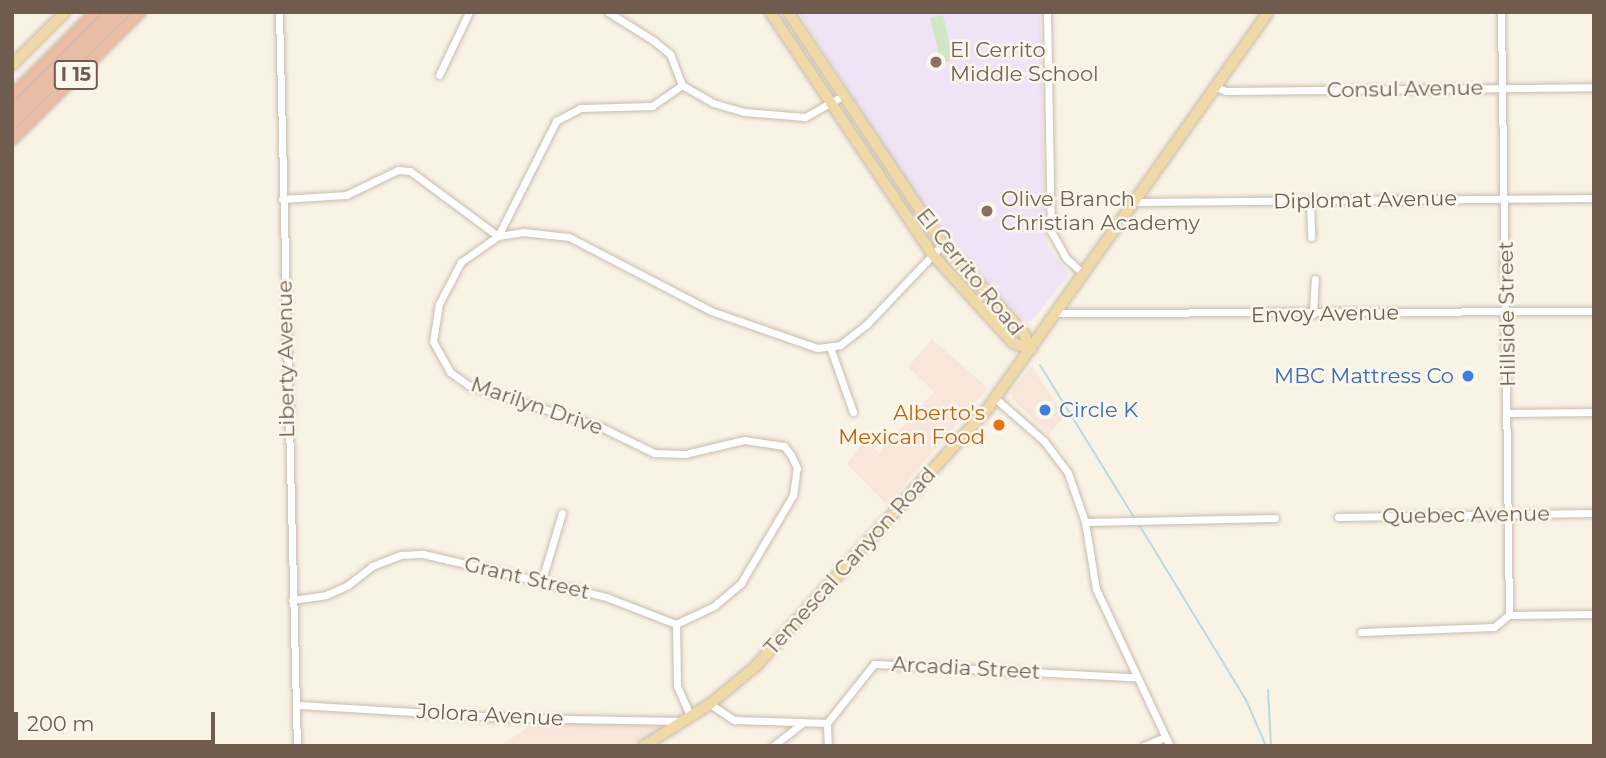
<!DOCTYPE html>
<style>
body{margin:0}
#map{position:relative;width:1606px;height:758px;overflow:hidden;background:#f9f3e6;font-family:Montserrat,sans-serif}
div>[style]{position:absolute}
.commercial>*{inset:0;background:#f8e6db}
.education>*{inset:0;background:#f0e3f5}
.green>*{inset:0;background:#d1e5c7}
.stream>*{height:2px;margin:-1px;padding:0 1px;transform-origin:1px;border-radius:1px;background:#bdd9e0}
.roads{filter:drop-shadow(0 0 2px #c9bbae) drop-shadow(0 0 2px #c9bbae)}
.minor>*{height:7px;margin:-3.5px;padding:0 3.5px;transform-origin:3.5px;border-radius:3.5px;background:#fff}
.major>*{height:10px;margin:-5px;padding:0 5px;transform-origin:5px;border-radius:5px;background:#efd9a7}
.highway>*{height:10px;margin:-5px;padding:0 5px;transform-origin:5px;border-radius:5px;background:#ebbca5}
.dots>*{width:19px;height:19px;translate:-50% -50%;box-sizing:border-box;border:4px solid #fcf7ec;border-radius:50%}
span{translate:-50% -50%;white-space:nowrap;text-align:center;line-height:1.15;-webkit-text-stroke:5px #fcf7ec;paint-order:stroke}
.shield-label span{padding:2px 5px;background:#fcf7ec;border:2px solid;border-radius:5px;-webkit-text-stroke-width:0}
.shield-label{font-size:19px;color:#6f5c4e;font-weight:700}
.education-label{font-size:21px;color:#785e54}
.left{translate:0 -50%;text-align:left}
.street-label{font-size:21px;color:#6f5c4e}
.shop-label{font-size:21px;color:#366cbe}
.right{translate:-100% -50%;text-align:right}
.food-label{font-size:21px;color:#c56008}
.frame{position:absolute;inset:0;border:14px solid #6f5c4e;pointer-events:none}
.scale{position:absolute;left:14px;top:712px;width:201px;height:32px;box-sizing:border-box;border:4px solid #6f5c4e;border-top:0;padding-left:9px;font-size:21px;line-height:24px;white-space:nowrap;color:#6f5c4e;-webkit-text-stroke:5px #fcf7ec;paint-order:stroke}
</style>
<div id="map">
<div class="commercial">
<div style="clip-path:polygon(932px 339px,988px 388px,887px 505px,847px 464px,864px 441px,879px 453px,934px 392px,908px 367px)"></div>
<div style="clip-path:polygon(1032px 366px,1064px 417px,1049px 434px,1012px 399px,1012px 390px)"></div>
<div style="clip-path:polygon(537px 721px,657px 724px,660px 729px,635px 746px,500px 746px)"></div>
</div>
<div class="education">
<div style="clip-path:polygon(798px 12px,1040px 12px,1045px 225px,1048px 246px,1069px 274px,1032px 321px,1025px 321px,981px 279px,918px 198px)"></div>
</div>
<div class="green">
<div style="clip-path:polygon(943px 15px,948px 37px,939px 40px,948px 38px,953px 60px,941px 63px,930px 18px)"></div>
</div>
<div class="stream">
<div style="left:1040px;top:365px;width:181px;rotate:58.3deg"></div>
<div style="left:1138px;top:523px;width:207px;rotate:58.6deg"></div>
<div style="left:1246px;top:700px;width:50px;rotate:66.5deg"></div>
<div style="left:1268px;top:690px;width:56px;rotate:86.9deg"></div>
</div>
<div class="roads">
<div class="minor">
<div style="left:279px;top:12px;width:734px;rotate:88.6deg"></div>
<div style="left:608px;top:12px;width:54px;rotate:32.2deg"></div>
<div style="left:654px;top:41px;width:21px;rotate:39deg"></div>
<div style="left:670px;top:54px;width:33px;rotate:69deg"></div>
<div style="left:682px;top:85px;width:36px;rotate:30deg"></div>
<div style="left:713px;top:103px;width:32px;rotate:16deg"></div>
<div style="left:744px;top:112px;width:61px;rotate:4.7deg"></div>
<div style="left:805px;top:117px;width:41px;rotate:-29.1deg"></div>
<div style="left:1047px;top:12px;width:219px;rotate:89deg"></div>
<div style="left:1051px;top:231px;width:31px;rotate:61deg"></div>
<div style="left:1066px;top:258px;width:24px;rotate:42deg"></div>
<div style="left:1501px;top:12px;width:603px;rotate:89.24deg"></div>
<div style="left:439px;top:75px;width:70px;rotate:-64.5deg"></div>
<div style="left:1216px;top:87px;width:11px;rotate:22deg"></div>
<div style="left:1226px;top:91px;width:368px;rotate:-0.6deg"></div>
<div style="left:282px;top:199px;width:64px;rotate:-3.6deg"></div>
<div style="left:346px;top:195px;width:58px;rotate:-25.7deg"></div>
<div style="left:398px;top:170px;width:12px;rotate:5deg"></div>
<div style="left:410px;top:171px;width:109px;rotate:36.5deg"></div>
<div style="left:498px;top:236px;width:129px;rotate:-63.2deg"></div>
<div style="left:556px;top:121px;width:27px;rotate:-28deg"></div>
<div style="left:580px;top:108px;width:72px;rotate:-1.6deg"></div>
<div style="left:652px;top:106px;width:37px;rotate:-35deg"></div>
<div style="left:1310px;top:201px;width:36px;rotate:88deg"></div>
<div style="left:1136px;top:202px;width:458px;rotate:-0.5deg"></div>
<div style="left:1056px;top:313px;width:538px;rotate:-0.21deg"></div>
<div style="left:1313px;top:314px;width:35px;rotate:-87deg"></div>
<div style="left:830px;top:347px;width:69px;rotate:70.5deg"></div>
<div style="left:996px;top:399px;width:64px;rotate:41.2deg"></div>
<div style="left:1044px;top:441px;width:40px;rotate:53deg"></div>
<div style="left:1068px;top:473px;width:52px;rotate:70.9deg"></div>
<div style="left:1085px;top:522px;width:68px;rotate:80.7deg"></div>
<div style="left:1096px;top:589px;width:174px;rotate:64.8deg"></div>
<div style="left:1509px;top:413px;width:85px;rotate:-0.7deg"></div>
<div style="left:1338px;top:517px;width:256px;rotate:-0.9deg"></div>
<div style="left:1085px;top:522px;width:190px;rotate:-1.2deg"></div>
<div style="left:542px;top:580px;width:70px;rotate:-73.4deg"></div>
<div style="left:292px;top:600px;width:34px;rotate:-8deg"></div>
<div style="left:326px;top:595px;width:24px;rotate:-24deg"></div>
<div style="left:348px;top:585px;width:31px;rotate:-38deg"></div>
<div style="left:372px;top:566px;width:31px;rotate:-21deg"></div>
<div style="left:401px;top:555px;width:22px;rotate:-3deg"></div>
<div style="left:423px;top:554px;width:188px;rotate:13.2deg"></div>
<div style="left:606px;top:597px;width:75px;rotate:21.1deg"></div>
<div style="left:676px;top:624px;width:42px;rotate:-25.3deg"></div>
<div style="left:714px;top:606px;width:35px;rotate:-40deg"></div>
<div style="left:741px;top:583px;width:102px;rotate:-59.4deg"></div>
<div style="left:793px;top:495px;width:27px;rotate:-82deg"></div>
<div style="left:797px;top:468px;width:14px;rotate:-115deg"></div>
<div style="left:791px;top:455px;width:11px;rotate:-128deg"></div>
<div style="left:784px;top:446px;width:40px;rotate:-171.5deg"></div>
<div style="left:744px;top:440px;width:61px;rotate:166.7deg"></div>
<div style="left:685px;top:454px;width:31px;rotate:-178deg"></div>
<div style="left:654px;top:453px;width:59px;rotate:-153.9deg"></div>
<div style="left:601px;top:427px;width:139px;rotate:-162.5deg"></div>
<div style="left:468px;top:385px;width:22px;rotate:-144deg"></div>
<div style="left:450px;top:372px;width:35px;rotate:-119deg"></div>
<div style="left:433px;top:341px;width:37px;rotate:-81deg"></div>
<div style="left:439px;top:304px;width:47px;rotate:-62.4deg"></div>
<div style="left:461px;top:262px;width:45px;rotate:-35.1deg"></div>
<div style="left:498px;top:236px;width:25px;rotate:-9deg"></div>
<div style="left:523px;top:232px;width:46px;rotate:6.2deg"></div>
<div style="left:569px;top:237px;width:160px;rotate:27.5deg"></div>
<div style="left:711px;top:311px;width:112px;rotate:19.2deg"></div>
<div style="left:817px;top:348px;width:23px;rotate:-7deg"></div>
<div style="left:840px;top:345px;width:33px;rotate:-38deg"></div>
<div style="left:866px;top:325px;width:112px;rotate:-46.5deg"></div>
<div style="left:676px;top:624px;width:62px;rotate:89.1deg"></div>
<div style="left:677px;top:686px;width:32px;rotate:66deg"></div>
<div style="left:1361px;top:632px;width:133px;rotate:-2.2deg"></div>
<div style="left:1494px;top:627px;width:19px;rotate:-39deg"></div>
<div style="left:1509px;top:615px;width:85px;rotate:-0.7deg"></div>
<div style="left:710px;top:704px;width:29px;rotate:34deg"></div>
<div style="left:734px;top:720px;width:93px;rotate:1.8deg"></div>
<div style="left:299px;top:705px;width:213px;rotate:3.5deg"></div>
<div style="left:512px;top:718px;width:169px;rotate:1deg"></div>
<div style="left:827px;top:723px;width:75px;rotate:-51.5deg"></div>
<div style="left:874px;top:664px;width:261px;rotate:2.9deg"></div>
<div style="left:827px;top:723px;width:23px;rotate:88deg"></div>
<div style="left:773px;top:746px;width:37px;rotate:-38deg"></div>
<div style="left:1144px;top:746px;width:21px;rotate:-23deg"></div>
</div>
<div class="major">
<div style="left:770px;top:12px;width:291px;rotate:56.2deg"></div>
<div style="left:932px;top:254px;width:120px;rotate:47.7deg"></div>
<div style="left:1013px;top:343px;width:19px;rotate:18deg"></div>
<div style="left:788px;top:12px;width:279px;rotate:56.3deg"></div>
<div style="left:943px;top:244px;width:119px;rotate:47.7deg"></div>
<div style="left:1023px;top:332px;width:19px;rotate:65deg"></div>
<div style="left:12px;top:65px;width:75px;rotate:-45deg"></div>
<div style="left:644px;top:746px;width:78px;rotate:-32.5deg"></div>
<div style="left:710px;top:704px;width:60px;rotate:-39.6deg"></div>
<div style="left:756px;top:666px;width:347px;rotate:-48deg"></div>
<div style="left:988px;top:408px;width:485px;rotate:-54.7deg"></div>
</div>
<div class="highway">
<div style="left:12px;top:95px;width:117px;rotate:-45deg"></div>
<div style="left:12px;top:111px;width:140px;rotate:-45deg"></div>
<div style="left:12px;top:125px;width:160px;rotate:-45deg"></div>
<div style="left:12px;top:140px;width:182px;rotate:-44.8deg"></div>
</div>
</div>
<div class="dots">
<div style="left:936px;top:62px;background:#8d6e63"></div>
<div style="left:987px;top:211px;background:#8d6e63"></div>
<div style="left:1468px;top:376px;background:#3f7fe0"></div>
<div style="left:1045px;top:410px;background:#3f7fe0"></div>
<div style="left:999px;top:425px;background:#e8710a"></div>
</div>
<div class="shield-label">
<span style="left:76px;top:75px">I 15</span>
</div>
<div class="education-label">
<span class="left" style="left:950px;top:62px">El Cerrito<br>Middle School</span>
<span class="left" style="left:1001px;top:211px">Olive Branch<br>Christian Academy</span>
</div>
<div class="street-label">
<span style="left:1405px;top:89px;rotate:-1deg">Consul Avenue</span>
<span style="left:1365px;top:200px;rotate:-1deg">Diplomat Avenue</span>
<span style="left:970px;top:272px;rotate:51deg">El Cerrito Road</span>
<span style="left:1325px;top:314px;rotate:-1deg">Envoy Avenue</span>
<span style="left:1507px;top:314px;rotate:-91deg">Hillside Street</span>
<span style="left:286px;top:359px;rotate:-91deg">Liberty Avenue</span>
<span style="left:537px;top:406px;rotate:19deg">Marilyn Drive</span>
<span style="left:1466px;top:515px;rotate:-1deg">Quebec Avenue</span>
<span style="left:850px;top:561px;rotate:-48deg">Temescal Canyon Road</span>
<span style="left:527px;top:578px;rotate:13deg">Grant Street</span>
<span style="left:966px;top:668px;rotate:3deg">Arcadia Street</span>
<span style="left:490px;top:715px;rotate:3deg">Jolora Avenue</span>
</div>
<div class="shop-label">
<span class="right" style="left:1454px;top:376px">MBC Mattress Co</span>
<span class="left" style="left:1059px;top:410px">Circle K</span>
</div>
<div class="food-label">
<span class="right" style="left:985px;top:425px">Alberto's<br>Mexican Food</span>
</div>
<div class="frame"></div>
<div class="scale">200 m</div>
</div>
